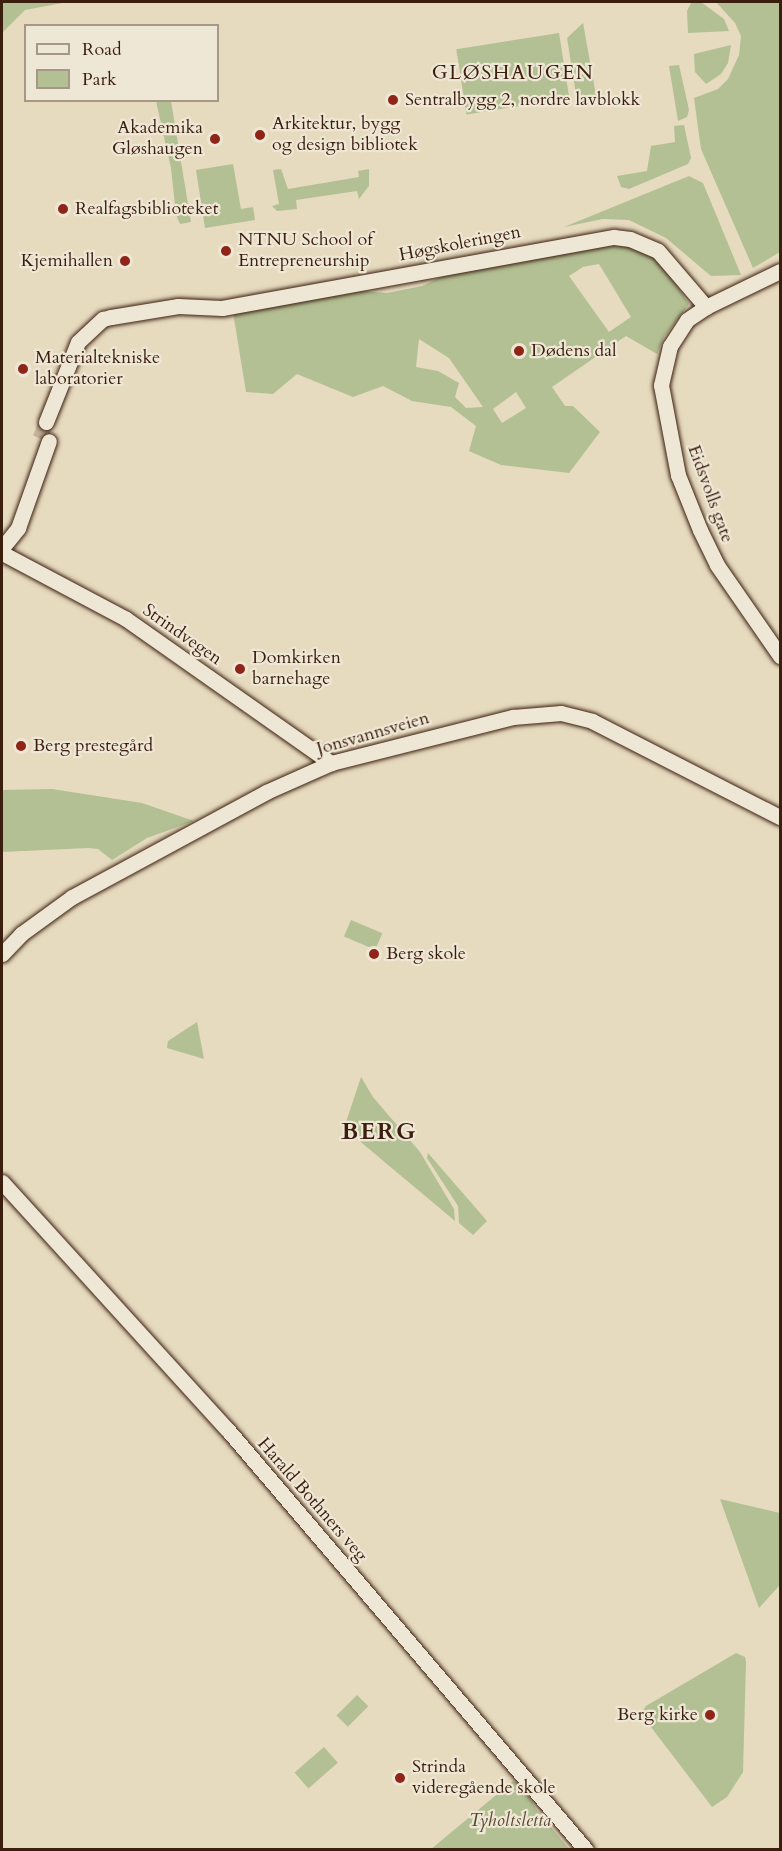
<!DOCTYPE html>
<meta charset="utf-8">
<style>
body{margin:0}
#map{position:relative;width:782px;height:1851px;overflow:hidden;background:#e6dabf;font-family:Cardo,serif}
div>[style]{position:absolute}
.green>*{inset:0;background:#b3c094;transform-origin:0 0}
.secondary-tunnel>*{height:15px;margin-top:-7.5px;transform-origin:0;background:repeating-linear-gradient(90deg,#c4b49c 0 15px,transparent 0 23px)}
.roads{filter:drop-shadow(0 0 2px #3b1e0e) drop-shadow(0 0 2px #3b1e0e)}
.secondary>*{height:15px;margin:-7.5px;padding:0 7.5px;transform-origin:7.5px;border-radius:7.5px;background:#efe7d5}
.dots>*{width:16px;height:16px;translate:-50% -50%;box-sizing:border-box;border:3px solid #efe7d5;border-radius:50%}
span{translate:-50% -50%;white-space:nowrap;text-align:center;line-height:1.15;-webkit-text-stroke:4.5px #efe7d5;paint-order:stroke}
.poi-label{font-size:18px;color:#3b1e0e}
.left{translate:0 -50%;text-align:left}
.right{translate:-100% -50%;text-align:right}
.street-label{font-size:18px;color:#3b1e0e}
.park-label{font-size:18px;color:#594630;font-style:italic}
.neighbourhood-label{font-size:20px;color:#3b1e0e;letter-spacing:1.5px}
.district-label{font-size:24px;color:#3b1e0e;font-weight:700;letter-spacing:1.5px}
.frame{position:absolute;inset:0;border:3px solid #3b1e0e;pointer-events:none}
.legend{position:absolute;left:24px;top:24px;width:195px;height:78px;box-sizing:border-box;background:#efe7d5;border:2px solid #a79785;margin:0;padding:8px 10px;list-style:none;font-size:18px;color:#3b1e0e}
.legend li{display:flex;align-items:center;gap:12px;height:30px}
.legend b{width:30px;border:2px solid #a79785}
</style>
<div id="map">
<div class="green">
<div style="clip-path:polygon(2px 2px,68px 2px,25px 10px,2px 33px)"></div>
<div style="clip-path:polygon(701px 2px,724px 19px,729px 31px,688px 33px,687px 11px,691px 3px)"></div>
<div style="clip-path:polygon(716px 2px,780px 2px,780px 252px,753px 268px,701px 149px,694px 98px,718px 89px,728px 79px,739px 55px,741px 36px,735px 23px)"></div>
<div style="clip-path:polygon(583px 23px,597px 101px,576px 94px,567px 38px)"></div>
<div style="left:559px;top:33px;width:66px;height:104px;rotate:81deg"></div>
<div style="clip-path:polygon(731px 45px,728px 63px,721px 74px,706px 84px,695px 72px,694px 54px)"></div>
<div style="clip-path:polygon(679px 65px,689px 110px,687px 117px,678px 121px,669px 66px)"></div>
<div style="clip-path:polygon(156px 101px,171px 101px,191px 222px,180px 224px,176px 215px,171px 168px)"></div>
<div style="clip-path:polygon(684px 125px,691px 158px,688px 164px,629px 189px,621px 187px,617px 176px,647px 171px,651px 146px,675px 142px,674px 126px)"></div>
<div style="clip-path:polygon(233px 164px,241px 209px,253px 207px,255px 220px,205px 228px,196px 170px)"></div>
<div style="clip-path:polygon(281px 169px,288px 189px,359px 177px,358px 171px,369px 169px,369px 186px,359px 199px,357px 191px,296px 200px,297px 209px,277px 211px,272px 206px,279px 204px,273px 170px)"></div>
<div style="clip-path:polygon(689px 176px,703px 183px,741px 275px,711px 276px,666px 238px,629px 220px,603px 219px,564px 227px)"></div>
<div style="clip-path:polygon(evenodd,596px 243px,630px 244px,660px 260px,689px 304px,664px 337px,657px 354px,626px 336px,552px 387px,565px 406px,573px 406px,600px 432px,569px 473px,501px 465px,469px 451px,476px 426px,451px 407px,412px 401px,383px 386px,353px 397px,297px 374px,273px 394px,246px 392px,233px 312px,362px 291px,387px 293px,422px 286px,449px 273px,596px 243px,599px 264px,631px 317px,609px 332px,569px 276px,583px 267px,599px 264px,596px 243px,419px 339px,449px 358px,483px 407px,466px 408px,455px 397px,459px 383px,438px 371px,416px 367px,419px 339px,596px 243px,516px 392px,526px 408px,502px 423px,493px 409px,516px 392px)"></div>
<div style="clip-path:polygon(52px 789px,142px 803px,194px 821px,147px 838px,112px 860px,98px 849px,88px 848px,2px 852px,2px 790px)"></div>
<div style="left:351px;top:920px;width:34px;height:18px;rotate:23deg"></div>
<div style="clip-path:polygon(197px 1022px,204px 1059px,167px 1048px,168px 1041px)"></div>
<div style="clip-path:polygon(361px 1077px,373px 1097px,420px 1152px,454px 1209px,455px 1221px,344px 1128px)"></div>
<div style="clip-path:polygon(428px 1153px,487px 1221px,473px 1235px,459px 1223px,458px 1206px,427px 1158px)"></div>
<div style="clip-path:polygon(720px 1499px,780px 1513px,780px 1589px,779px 1586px,759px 1608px)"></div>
<div style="clip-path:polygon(736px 1653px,745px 1657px,746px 1662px,743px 1772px,727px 1797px,712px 1807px,641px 1714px,646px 1706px)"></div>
<div style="left:357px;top:1695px;width:16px;height:29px;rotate:45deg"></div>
<div style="left:324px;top:1747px;width:21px;height:39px;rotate:49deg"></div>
<div style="clip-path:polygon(513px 1781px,521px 1784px,536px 1809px,569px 1849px,430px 1850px)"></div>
</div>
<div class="secondary-tunnel">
<div style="left:40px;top:438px;width:17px;rotate:-69deg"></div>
</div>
<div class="roads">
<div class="secondary">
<div style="left:780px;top:271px;width:82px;rotate:154.1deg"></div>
<div style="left:706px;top:307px;width:23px;rotate:146deg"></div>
<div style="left:687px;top:320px;width:31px;rotate:123deg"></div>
<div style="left:670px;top:346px;width:40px;rotate:103deg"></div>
<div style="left:661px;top:385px;width:92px;rotate:79.3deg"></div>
<div style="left:678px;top:475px;width:59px;rotate:68.2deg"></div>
<div style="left:700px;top:530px;width:39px;rotate:64deg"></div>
<div style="left:717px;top:565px;width:111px;rotate:55.3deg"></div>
<div style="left:46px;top:422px;width:86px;rotate:-68.2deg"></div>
<div style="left:78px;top:342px;width:34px;rotate:-43deg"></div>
<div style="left:103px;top:319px;width:8px;rotate:-14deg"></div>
<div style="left:111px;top:317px;width:68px;rotate:-9.3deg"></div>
<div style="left:178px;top:306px;width:44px;rotate:2.6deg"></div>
<div style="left:222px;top:308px;width:398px;rotate:-10.3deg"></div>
<div style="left:614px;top:237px;width:16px;rotate:7deg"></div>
<div style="left:630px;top:239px;width:30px;rotate:23deg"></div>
<div style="left:658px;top:251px;width:74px;rotate:49.4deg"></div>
<div style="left:2px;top:548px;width:26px;rotate:-51deg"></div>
<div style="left:18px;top:528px;width:92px;rotate:-70.4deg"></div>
<div style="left:2px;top:553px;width:140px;rotate:28deg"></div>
<div style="left:126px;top:619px;width:251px;rotate:35.1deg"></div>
<div style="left:2px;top:954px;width:28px;rotate:-46deg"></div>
<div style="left:21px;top:934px;width:63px;rotate:-36deg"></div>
<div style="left:72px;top:897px;width:221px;rotate:-28.4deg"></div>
<div style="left:266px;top:792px;width:71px;rotate:-24deg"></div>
<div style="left:331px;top:763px;width:188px;rotate:-14.2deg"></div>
<div style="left:513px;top:717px;width:48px;rotate:-4.8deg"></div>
<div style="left:561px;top:713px;width:32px;rotate:14deg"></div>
<div style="left:592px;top:721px;width:211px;rotate:27.1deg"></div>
<div style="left:2px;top:1182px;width:334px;rotate:47.7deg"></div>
<div style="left:227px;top:1429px;width:553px;rotate:49.54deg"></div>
</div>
</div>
<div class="dots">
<div style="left:393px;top:100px;background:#8f2418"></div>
<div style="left:260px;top:135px;background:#8f2418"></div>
<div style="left:215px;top:139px;background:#8f2418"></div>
<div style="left:63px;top:209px;background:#8f2418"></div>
<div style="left:226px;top:251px;background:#8f2418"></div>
<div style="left:125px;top:261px;background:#8f2418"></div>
<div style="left:519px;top:351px;background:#8f2418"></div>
<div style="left:23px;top:369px;background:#8f2418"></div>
<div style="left:240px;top:669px;background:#8f2418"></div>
<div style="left:21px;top:746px;background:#8f2418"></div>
<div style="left:374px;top:954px;background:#8f2418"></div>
<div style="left:710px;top:1715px;background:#8f2418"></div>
<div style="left:400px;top:1778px;background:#8f2418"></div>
</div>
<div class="poi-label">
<span class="left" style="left:405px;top:100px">Sentralbygg 2, nordre lavblokk</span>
<span class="left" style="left:272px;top:135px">Arkitektur, bygg<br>og design bibliotek</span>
<span class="right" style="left:203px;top:139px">Akademika<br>Gløshaugen</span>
<span class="left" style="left:75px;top:209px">Realfagsbiblioteket</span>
<span class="left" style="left:238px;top:251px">NTNU School of<br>Entrepreneurship</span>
<span class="right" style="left:113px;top:261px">Kjemihallen</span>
<span class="left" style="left:531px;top:351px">Dødens dal</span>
<span class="left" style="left:35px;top:369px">Materialtekniske<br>laboratorier</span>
<span class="left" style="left:252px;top:669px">Domkirken<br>barnehage</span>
<span class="left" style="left:33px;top:746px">Berg prestegård</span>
<span class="left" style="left:386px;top:954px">Berg skole</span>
<span class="right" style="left:698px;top:1715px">Berg kirke</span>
<span class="left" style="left:412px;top:1778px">Strinda<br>videregående skole</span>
</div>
<div class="street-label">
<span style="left:460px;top:244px;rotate:-11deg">Høgskoleringen</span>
<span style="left:710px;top:494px;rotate:70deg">Eidsvolls gate</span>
<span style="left:182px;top:635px;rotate:35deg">Strindvegen</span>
<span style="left:373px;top:734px;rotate:-16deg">Jonsvannsveien</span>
<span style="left:312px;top:1500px;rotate:49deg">Harald Bothners veg</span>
</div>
<div class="park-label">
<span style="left:510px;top:1821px">Tyholtsletta</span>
</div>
<div class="neighbourhood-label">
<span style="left:513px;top:72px">GLØSHAUGEN</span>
</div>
<div class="district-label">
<span style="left:379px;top:1132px">BERG</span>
</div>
<div class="frame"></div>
<ul class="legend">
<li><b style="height:8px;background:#efe7d5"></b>Road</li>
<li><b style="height:16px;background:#b3c094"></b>Park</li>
</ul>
</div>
